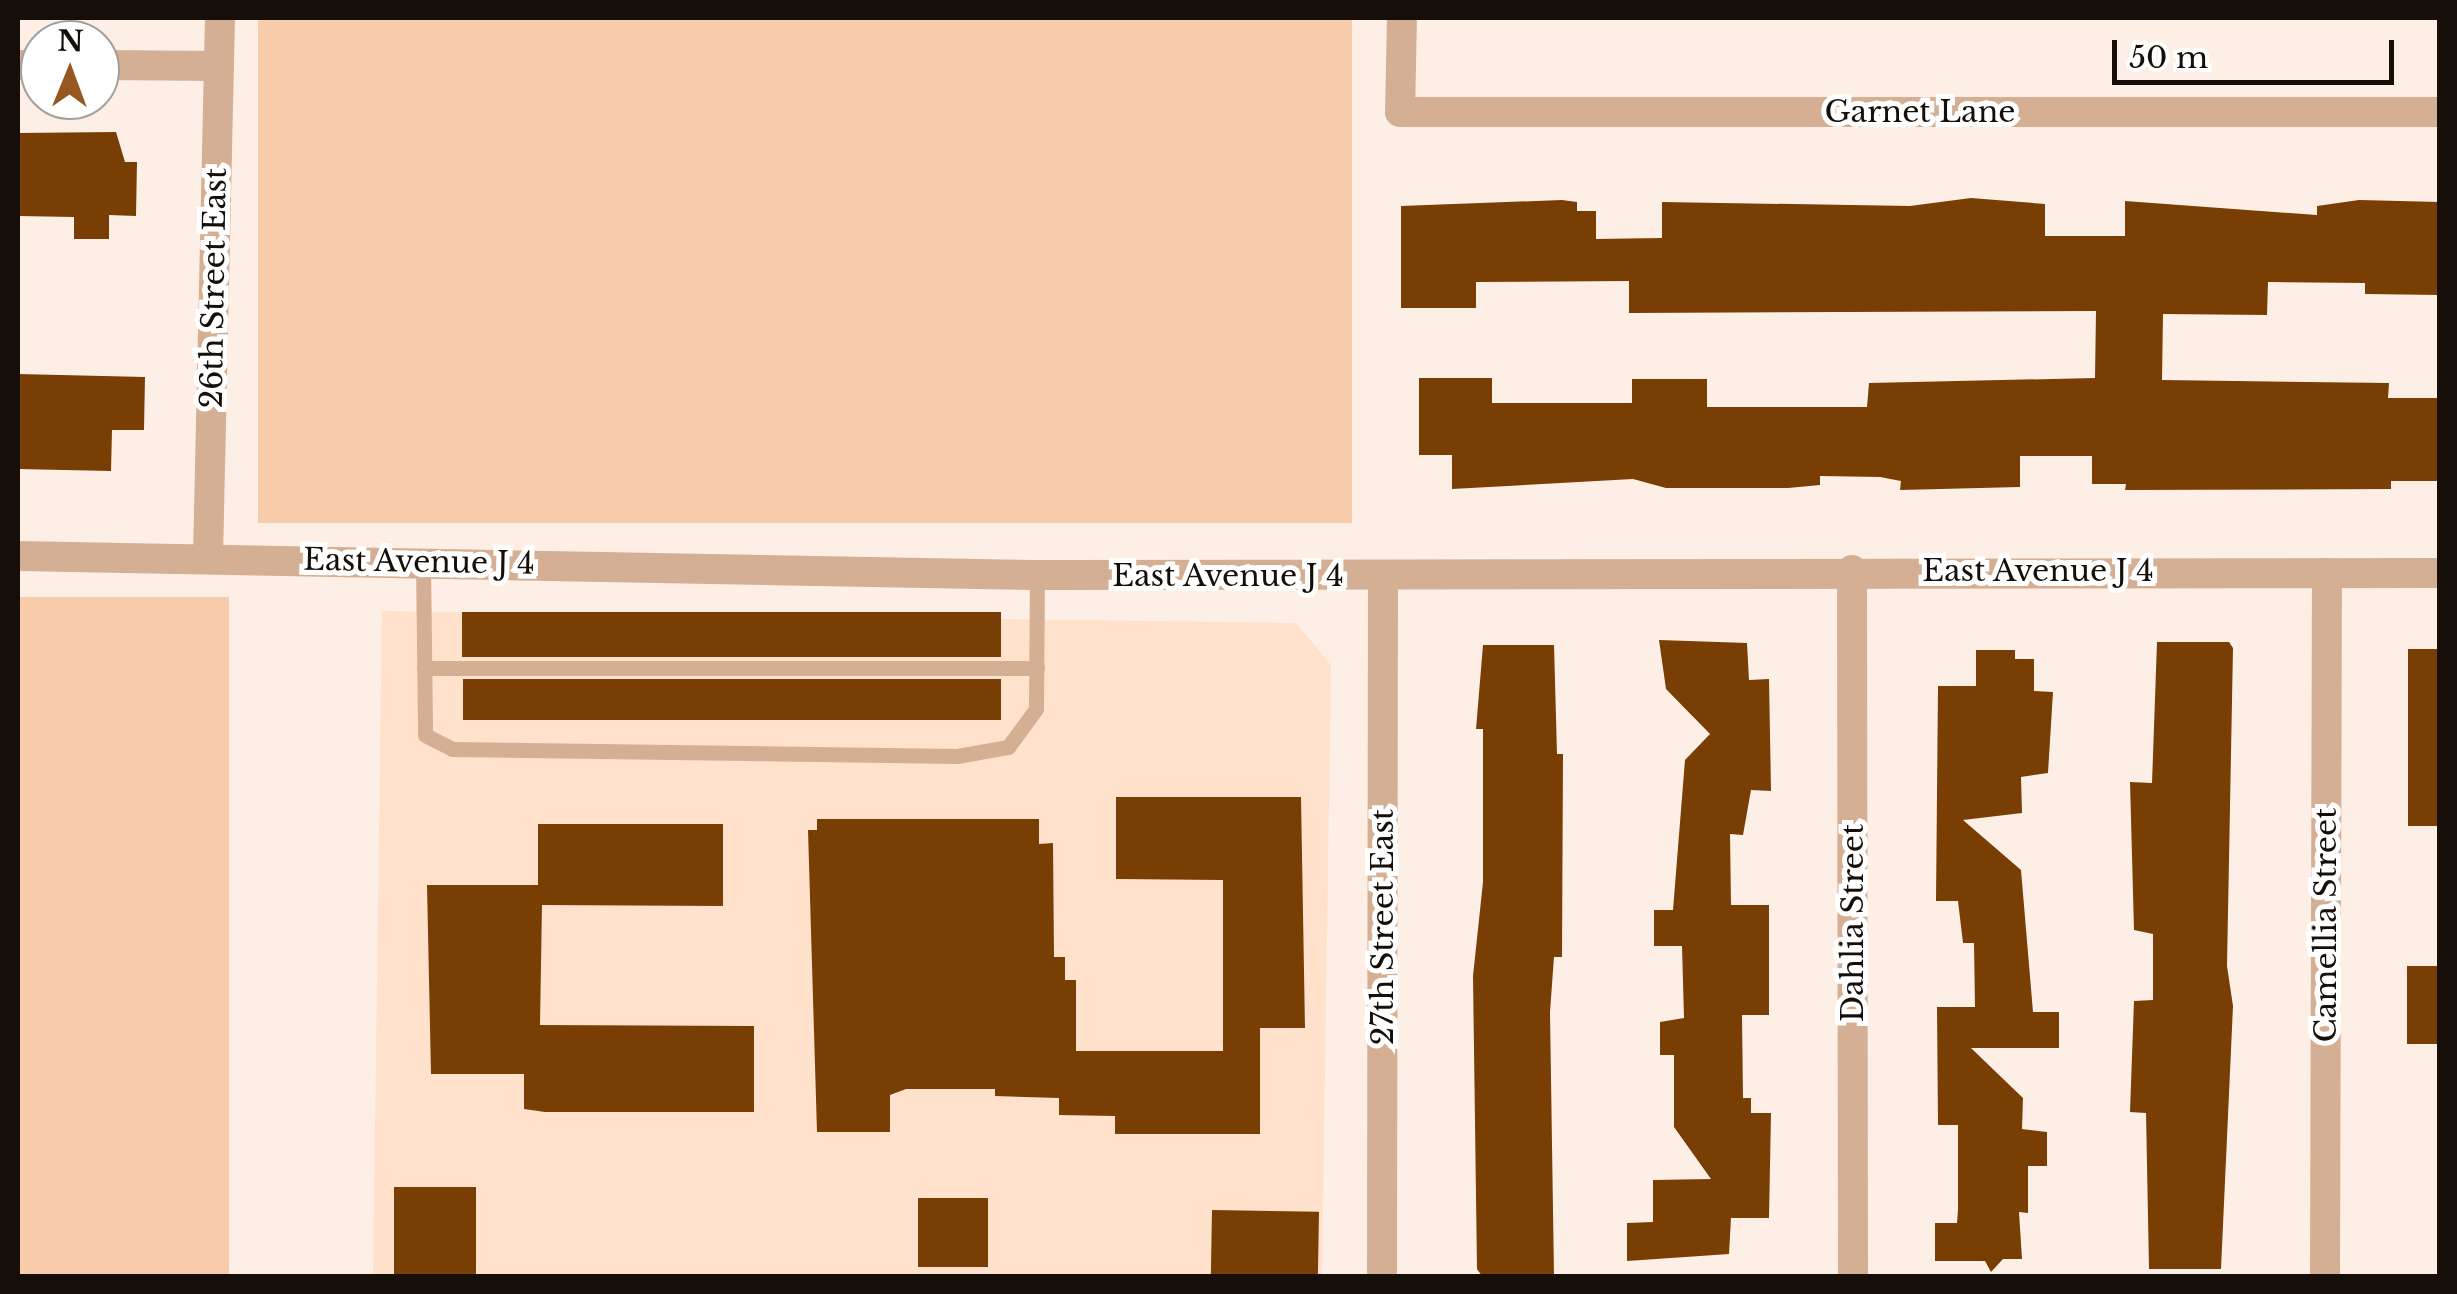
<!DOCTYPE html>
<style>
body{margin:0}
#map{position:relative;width:2457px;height:1294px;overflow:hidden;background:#fdefe5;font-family:"Libre Baskerville",serif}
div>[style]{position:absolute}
.built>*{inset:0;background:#ffe1cc}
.green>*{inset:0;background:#f8cbab;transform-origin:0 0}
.building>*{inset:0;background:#783e04;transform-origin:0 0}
.service>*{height:15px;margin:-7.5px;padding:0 7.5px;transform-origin:7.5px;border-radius:7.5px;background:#d4af94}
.minor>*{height:30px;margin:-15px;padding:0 15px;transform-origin:15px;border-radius:15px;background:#d4af94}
span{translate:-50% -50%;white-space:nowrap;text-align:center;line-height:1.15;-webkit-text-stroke:10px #fff;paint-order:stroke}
.street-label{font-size:30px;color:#160e09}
.frame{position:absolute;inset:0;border:20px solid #160e09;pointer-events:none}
.north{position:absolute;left:20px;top:20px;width:100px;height:100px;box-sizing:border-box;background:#fff;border:2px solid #a29f9d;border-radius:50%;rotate:1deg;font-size:28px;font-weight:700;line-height:40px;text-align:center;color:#160e09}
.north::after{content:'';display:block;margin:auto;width:35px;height:45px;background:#965720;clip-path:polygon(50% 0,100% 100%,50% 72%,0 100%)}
.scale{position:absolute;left:2112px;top:40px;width:282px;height:45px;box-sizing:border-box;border:5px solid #160e09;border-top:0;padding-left:12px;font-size:30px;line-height:35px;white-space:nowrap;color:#160e09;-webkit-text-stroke:8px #fff;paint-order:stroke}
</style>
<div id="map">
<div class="built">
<div style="clip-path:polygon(382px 611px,1296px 623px,1331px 665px,1322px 1276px,373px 1276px)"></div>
</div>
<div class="green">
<div style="left:258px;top:18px;width:1094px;height:505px"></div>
<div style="left:18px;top:597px;width:211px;height:679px"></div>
</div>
<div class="building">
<div style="clip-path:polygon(116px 132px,125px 162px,137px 162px,136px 216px,109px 215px,109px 239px,74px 239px,74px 217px,18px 216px,18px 133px)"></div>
<div style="clip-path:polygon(1971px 198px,2045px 204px,2045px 236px,2125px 236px,2125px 201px,2317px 215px,2317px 206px,2359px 200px,2440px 202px,2440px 295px,2365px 294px,2365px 283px,2268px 282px,2267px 315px,2163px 314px,2162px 380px,2389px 383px,2388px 398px,2440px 398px,2440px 481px,2391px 481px,2391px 489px,2125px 490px,2126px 484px,2092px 484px,2092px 456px,2020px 456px,2020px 487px,1900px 490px,1901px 481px,1880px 477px,1820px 476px,1820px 485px,1788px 488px,1666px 488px,1633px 479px,1452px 489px,1452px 455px,1419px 455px,1419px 378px,1492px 378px,1492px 403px,1632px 403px,1632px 379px,1707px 379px,1707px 407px,1867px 407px,1869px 383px,2095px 378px,2096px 311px,1629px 313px,1629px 281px,1476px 282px,1476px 308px,1401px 308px,1401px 206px,1562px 200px,1577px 202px,1577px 211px,1596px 211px,1596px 239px,1662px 238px,1662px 202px,1910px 206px)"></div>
<div style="clip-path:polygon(18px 374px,145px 377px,144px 430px,112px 430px,111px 471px,18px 469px)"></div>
<div style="left:462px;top:612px;width:539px;height:45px"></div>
<div style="clip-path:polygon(1659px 640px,1747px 643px,1749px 680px,1769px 679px,1771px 791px,1751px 790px,1743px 835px,1730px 834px,1731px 905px,1769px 905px,1769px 1015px,1742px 1015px,1743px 1098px,1751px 1098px,1751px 1113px,1771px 1113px,1769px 1218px,1731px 1218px,1729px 1254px,1627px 1261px,1627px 1223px,1653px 1222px,1653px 1180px,1711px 1179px,1674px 1127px,1674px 1055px,1660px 1055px,1660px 1022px,1684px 1018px,1682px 946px,1654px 946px,1654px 910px,1673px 910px,1685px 760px,1710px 734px,1666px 689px)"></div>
<div style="clip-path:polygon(2157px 642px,2229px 642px,2233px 648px,2227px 966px,2233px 1006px,2221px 1269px,2149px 1269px,2146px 1113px,2130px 1112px,2134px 1001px,2153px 1000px,2153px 934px,2134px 930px,2130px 782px,2152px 783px)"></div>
<div style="clip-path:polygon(1483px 645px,1554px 645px,1557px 754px,1563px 754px,1562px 957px,1554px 957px,1550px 1012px,1554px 1276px,1482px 1276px,1477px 1269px,1473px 976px,1483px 882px,1483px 729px,1476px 729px)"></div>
<div style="left:2408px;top:649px;width:32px;height:177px"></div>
<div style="clip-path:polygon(1976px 650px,2015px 650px,2015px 659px,2034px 659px,2034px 691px,2053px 692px,2048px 773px,2021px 777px,2022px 813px,1963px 820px,2021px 870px,2033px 1012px,2059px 1012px,2059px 1048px,1971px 1048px,2023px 1098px,2022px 1129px,2047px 1132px,2047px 1166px,2028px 1166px,2028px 1213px,2019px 1212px,2022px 1259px,2003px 1259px,1991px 1272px,1985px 1261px,1935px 1261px,1935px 1223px,1957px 1223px,1958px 1210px,1958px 1125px,1938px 1125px,1937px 1007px,1975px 1007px,1974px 943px,1963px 943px,1958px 901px,1936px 901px,1938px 686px,1976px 686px)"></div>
<div style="left:463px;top:679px;width:538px;height:41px"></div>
<div style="clip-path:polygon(1116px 797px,1301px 797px,1305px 1028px,1260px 1028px,1260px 1134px,1115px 1134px,1115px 1116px,1059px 1115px,1059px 1098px,995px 1096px,995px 1089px,906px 1089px,890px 1095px,890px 1132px,817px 1132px,808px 830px,817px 830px,817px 819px,1039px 819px,1039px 844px,1053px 843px,1054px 957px,1065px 957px,1065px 980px,1076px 980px,1076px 1051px,1223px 1051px,1223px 880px,1116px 879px)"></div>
<div style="clip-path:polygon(538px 824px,723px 824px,723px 906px,542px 905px,540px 1025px,754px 1026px,754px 1112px,545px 1112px,524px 1109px,524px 1074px,431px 1074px,427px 885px,538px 885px)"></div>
<div style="left:2407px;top:966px;width:33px;height:78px"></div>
<div style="left:394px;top:1187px;width:82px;height:89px"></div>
<div style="left:918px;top:1198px;width:70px;height:69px"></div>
<div style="left:1212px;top:1210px;width:107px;height:66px;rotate:1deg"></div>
</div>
<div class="service">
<div style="left:423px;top:562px;width:173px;rotate:89.3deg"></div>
<div style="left:425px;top:735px;width:30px;rotate:27deg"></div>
<div style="left:452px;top:749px;width:505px;rotate:0.79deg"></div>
<div style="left:957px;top:756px;width:52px;rotate:-10deg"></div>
<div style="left:1008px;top:747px;width:47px;rotate:-53.6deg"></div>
<div style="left:1036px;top:709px;width:134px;rotate:-89.6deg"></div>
<div style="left:424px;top:668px;width:613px"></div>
</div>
<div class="minor">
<div style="left:1402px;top:18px;width:94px;rotate:91.2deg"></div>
<div style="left:1400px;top:112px;width:1040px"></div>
<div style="left:18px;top:65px;width:22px"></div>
<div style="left:100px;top:65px;width:119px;rotate:0.5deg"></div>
<div style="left:18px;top:556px;width:1019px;rotate:1.07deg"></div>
<div style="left:1037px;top:575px;width:1403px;rotate:-0.08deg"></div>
<div style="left:208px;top:558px;width:540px;rotate:-88.73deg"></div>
<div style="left:1852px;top:570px;width:706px;rotate:89.92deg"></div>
<div style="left:1382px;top:1276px;width:699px;rotate:-89.92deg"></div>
<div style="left:2325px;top:1276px;width:703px;rotate:-89.84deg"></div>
</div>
<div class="street-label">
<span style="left:1920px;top:112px">Garnet Lane</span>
<span style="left:214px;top:288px;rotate:-89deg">26th Street East</span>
<span style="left:419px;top:562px;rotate:1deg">East Avenue J 4</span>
<span style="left:2038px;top:571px">East Avenue J 4</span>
<span style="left:1228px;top:576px">East Avenue J 4</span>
<span style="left:1853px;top:923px;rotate:-90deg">Dahlia Street</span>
<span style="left:2326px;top:925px;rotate:-90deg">Camellia Street</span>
<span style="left:1383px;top:927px;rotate:-90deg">27th Street East</span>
</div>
<div class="frame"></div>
<div class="north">N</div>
<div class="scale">50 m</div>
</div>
